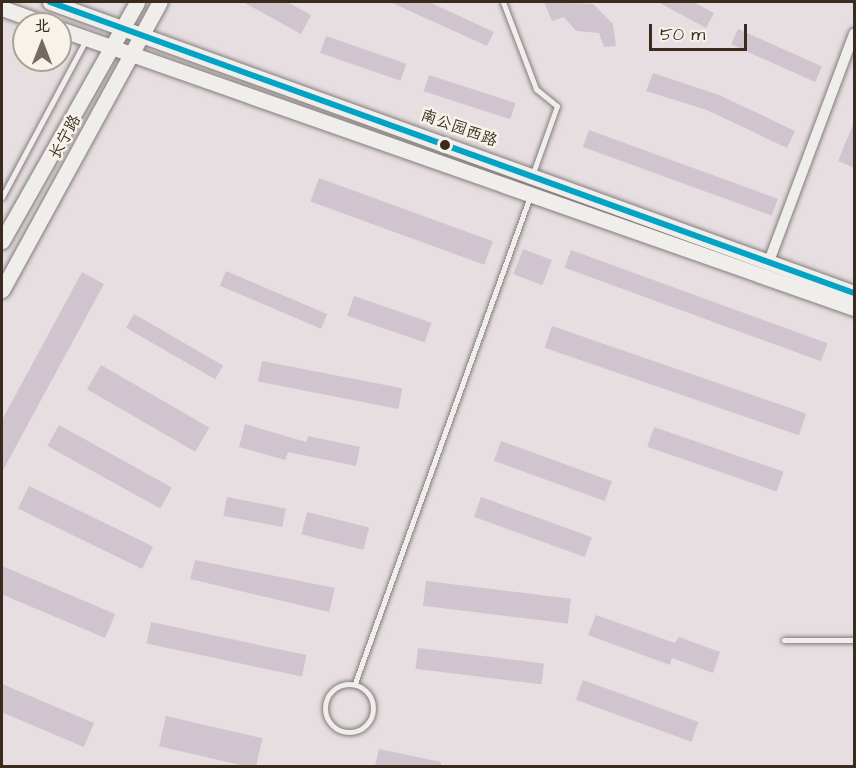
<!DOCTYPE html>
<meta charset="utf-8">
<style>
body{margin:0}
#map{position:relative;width:856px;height:768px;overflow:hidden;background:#e6dee1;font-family:"Architects Daughter","LXGW WenKai TC",sans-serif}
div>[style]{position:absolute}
.building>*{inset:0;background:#d0c5cf;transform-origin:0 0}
.roads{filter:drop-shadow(0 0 2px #837c7b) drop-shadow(0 0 2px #837c7b)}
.service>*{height:5px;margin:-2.5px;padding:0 2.5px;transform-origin:2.5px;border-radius:2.5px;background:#f0eeeb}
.service>.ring{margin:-2.5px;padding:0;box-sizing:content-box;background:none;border:5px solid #f0eeeb;border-radius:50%}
.minor>*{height:10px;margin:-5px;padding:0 5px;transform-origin:5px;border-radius:5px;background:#f0eeeb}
.secondary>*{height:15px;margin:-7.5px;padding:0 7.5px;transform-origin:7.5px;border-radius:7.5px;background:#f0eeeb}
.bus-1>*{height:6px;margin:-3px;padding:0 3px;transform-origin:3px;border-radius:3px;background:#03a3c5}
.dots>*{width:16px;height:16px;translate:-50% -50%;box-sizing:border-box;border:3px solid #f7f3e8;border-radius:50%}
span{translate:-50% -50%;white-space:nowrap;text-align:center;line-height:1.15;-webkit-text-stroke:5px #f7f3e8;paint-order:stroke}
.street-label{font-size:16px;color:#3b2a1e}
.frame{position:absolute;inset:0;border:3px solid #3b2a1e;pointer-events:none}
.north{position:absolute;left:12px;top:12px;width:60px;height:60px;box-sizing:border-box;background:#f7f3e8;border:2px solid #aca397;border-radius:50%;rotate:0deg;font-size:16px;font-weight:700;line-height:24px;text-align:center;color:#3b2a1e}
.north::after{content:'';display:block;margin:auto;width:21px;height:27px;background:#776962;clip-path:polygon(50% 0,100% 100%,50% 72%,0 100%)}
.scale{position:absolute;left:649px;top:24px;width:98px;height:27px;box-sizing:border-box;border:3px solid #3b2a1e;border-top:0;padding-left:8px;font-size:18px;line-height:21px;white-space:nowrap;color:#3b2a1e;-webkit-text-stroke:4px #f7f3e8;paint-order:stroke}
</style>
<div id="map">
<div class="building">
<div style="clip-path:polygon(243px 2px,287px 2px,311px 15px,301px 34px)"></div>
<div style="clip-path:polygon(390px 2px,429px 2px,494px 32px,487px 46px)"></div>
<div style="clip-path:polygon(544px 2px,593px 4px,613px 24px,616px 46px,604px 47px,599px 33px,576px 31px,564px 17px,552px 21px)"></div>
<div style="clip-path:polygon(658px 2px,693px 2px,714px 13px,706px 28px)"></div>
<div style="left:738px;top:29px;width:92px;height:17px;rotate:24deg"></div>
<div style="left:326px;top:36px;width:85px;height:18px;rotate:19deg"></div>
<div style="clip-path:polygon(653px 73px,719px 95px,795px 131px,787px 148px,707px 110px,646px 91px)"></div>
<div style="left:429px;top:75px;width:91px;height:17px;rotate:18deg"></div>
<div style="clip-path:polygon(854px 122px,855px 122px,855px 168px,838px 161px)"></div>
<div style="left:589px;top:130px;width:201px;height:18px;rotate:20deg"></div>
<div style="left:319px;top:178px;width:185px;height:25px;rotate:20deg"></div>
<div style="left:523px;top:249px;width:31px;height:27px;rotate:21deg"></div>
<div style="left:571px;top:250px;width:273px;height:19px;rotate:20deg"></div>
<div style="left:226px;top:271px;width:110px;height:16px;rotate:23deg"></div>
<div style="clip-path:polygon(82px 272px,104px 284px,2px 472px,2px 420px)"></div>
<div style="left:354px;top:296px;width:82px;height:21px;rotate:19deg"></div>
<div style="left:134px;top:314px;width:103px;height:16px;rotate:30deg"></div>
<div style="left:552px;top:326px;width:269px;height:23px;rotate:19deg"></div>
<div style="left:262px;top:361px;width:143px;height:21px;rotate:11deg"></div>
<div style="left:101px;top:365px;width:125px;height:28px;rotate:30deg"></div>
<div style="clip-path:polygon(245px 424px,306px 442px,308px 436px,360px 447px,356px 466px,288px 452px,285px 460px,239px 447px)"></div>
<div style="left:59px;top:425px;width:129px;height:24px;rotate:29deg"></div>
<div style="left:654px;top:427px;width:137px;height:21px;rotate:19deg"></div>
<div style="left:501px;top:441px;width:118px;height:21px;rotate:20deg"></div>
<div style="left:29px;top:486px;width:138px;height:25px;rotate:26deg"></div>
<div style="left:227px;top:497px;width:60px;height:19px;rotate:11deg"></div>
<div style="left:481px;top:497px;width:118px;height:21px;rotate:20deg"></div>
<div style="left:307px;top:512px;width:64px;height:23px;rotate:14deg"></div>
<div style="clip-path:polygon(195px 560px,335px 588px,329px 612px,190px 579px)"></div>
<div style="left:2px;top:566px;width:123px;height:26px;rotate:23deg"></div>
<div style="left:426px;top:581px;width:146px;height:25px;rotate:7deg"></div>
<div style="clip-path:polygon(596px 615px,675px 643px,679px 637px,720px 652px,713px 673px,672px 658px,670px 665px,588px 635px)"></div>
<div style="left:151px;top:622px;width:159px;height:22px;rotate:12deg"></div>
<div style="left:418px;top:648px;width:127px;height:21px;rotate:7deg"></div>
<div style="left:583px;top:680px;width:123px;height:21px;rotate:20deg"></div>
<div style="left:2px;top:684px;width:100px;height:26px;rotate:23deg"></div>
<div style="left:166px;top:716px;width:99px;height:31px;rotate:13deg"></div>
<div style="clip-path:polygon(379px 749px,441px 762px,441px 766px,375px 766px)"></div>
</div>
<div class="roads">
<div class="service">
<div style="left:503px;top:2px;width:93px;rotate:69.2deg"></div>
<div style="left:536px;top:89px;width:27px;rotate:39deg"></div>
<div style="left:557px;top:106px;width:71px;rotate:109.7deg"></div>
<div style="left:2px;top:197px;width:178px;rotate:-61.9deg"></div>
<div style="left:784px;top:640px;width:70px"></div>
<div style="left:355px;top:683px;width:517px;rotate:-70.23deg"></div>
<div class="ring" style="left:325px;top:684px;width:43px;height:43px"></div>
</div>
<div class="minor">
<div style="left:768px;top:264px;width:246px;rotate:-69.5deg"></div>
</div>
<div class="secondary">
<div style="left:50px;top:2px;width:855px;rotate:19.9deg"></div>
<div style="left:2px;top:8px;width:47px;rotate:20deg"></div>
<div style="left:60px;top:29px;width:842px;rotate:19.36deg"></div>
<div style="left:2px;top:241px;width:274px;rotate:-60.5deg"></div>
<div style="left:2px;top:290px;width:328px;rotate:-61.3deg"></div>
</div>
</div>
<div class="bus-1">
<div style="left:50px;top:2px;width:855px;rotate:19.9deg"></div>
</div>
<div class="dots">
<div style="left:445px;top:145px;background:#3b2a1e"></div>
</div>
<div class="street-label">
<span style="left:459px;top:128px;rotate:20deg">南公园西路</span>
<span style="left:65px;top:137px;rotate:-61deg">长宁路</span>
</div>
<div class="frame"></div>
<div class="north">北</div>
<div class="scale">50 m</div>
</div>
